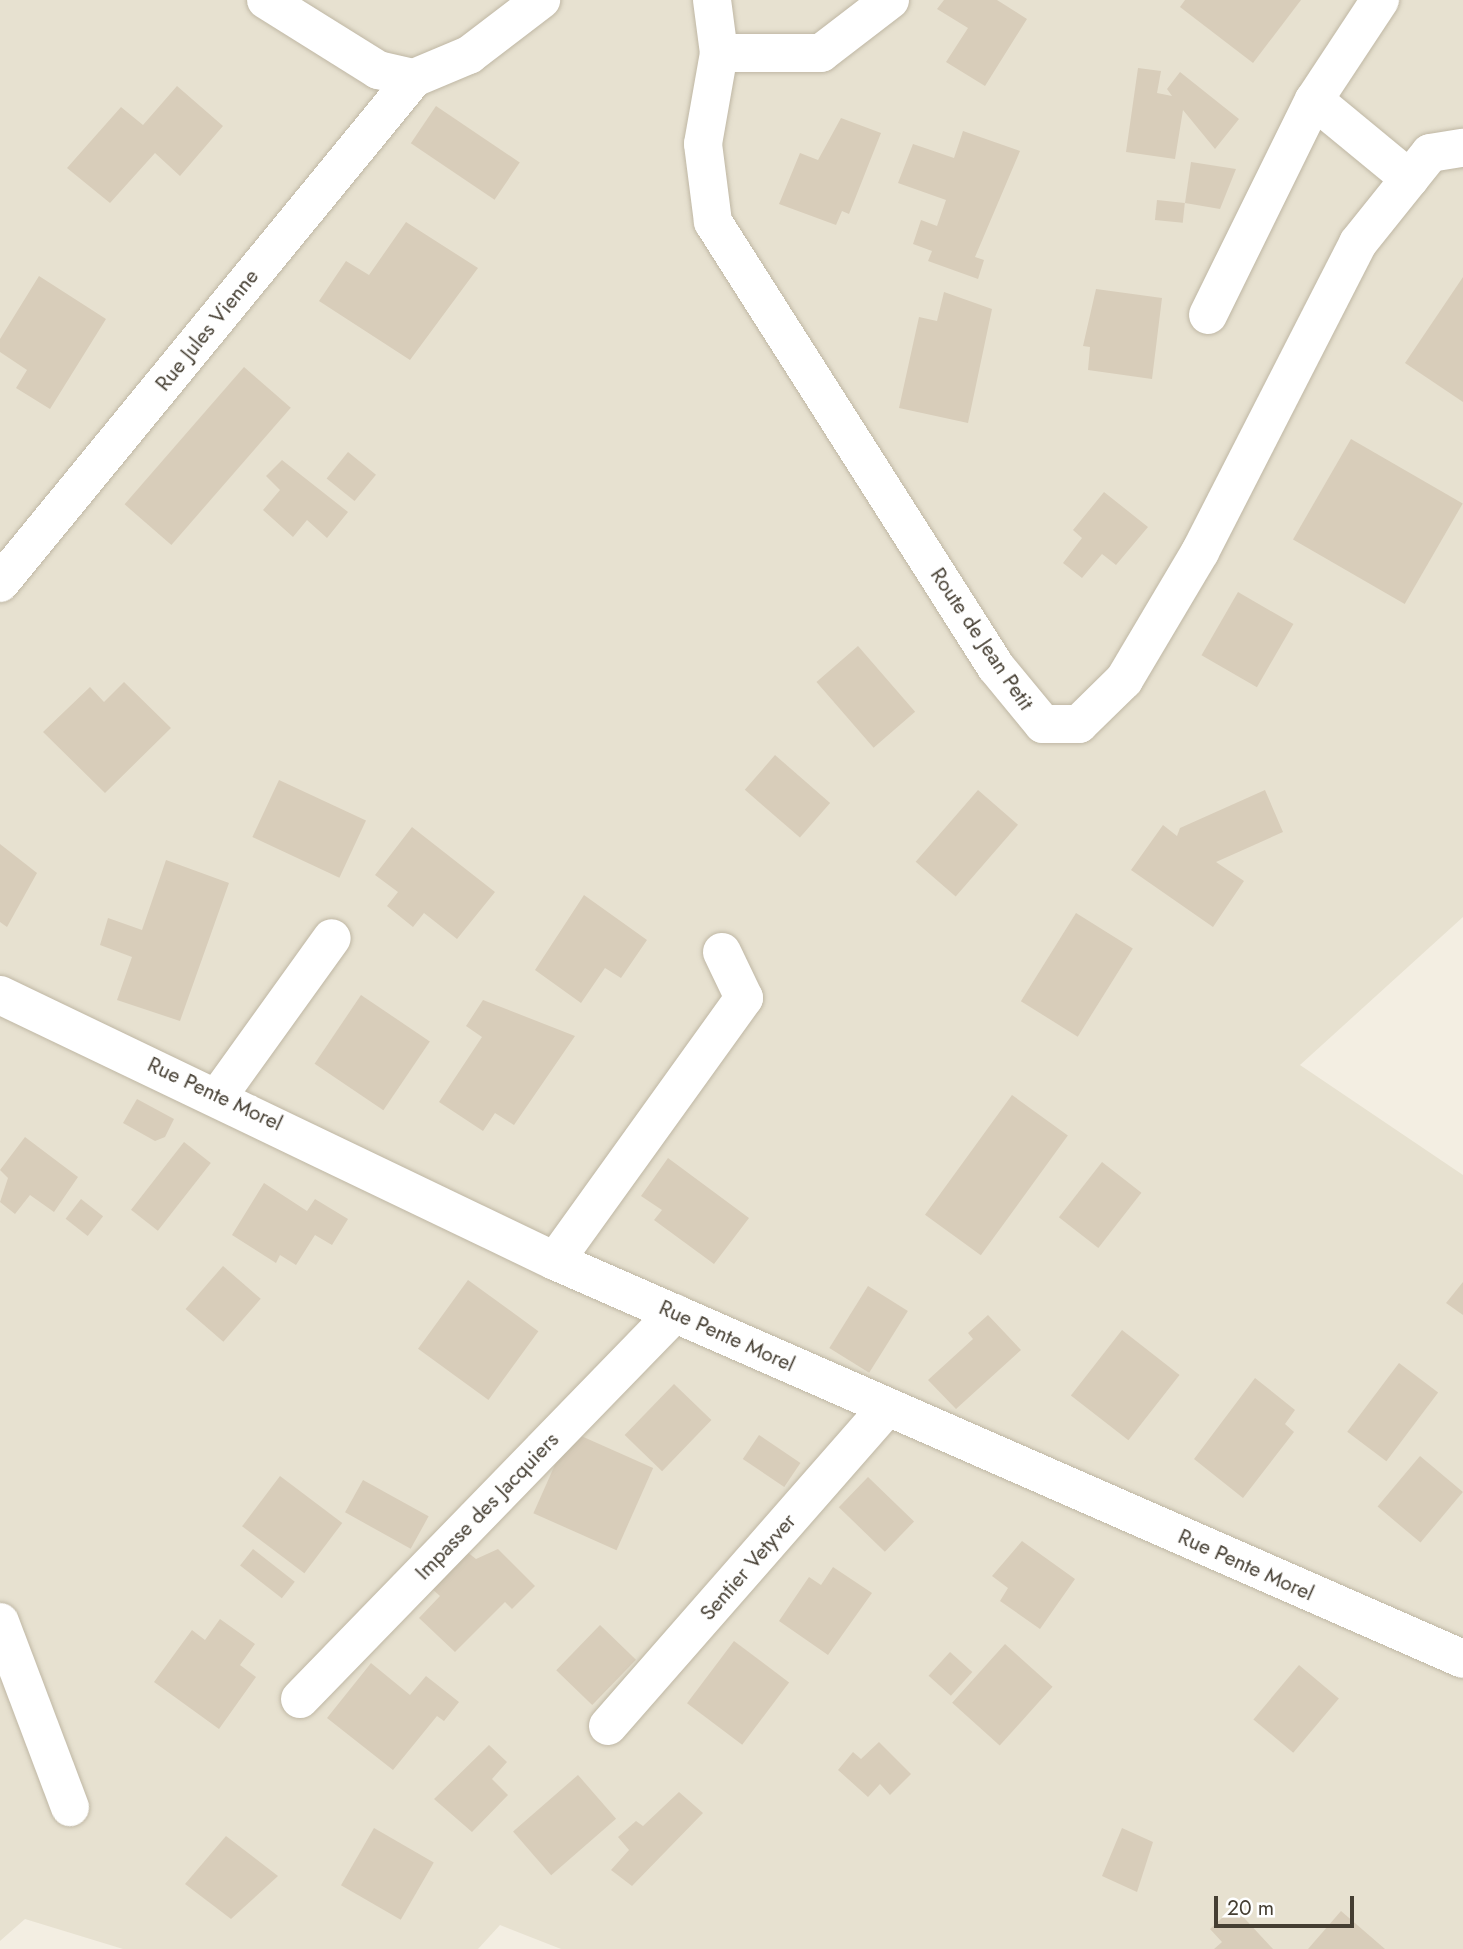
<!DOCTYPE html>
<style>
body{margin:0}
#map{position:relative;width:1463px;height:1949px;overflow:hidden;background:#f3eee2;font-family:Jost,sans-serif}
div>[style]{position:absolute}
.residential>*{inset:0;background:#e7e1d0}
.building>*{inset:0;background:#d8cdba;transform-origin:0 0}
.roads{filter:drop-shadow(0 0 2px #bfb7a4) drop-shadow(0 0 2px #bfb7a4)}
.minor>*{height:38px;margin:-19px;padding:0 19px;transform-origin:19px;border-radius:19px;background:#fff}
span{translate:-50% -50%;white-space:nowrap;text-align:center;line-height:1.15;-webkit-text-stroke:6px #fff;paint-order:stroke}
.street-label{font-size:21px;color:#453e32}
.scale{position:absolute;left:1214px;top:1896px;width:140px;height:32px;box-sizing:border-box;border:4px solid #453e32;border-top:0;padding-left:9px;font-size:21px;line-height:24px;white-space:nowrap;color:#453e32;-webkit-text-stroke:5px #fff;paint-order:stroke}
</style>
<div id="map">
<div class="residential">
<div style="clip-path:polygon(0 0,1463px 0,1463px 917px,1300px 1065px,1463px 1175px,1463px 1949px,561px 1949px,500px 1925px,478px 1949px,123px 1949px,25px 1919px,0 1941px)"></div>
</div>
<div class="building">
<div style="clip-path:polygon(944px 0,997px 0,1027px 19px,985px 86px,946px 62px,968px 28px,937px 9px)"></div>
<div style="clip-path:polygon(1185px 0,1301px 0,1253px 63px,1180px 7px)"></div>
<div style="clip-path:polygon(1138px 68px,1161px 71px,1157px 93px,1172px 96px,1167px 89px,1180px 72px,1239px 119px,1215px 149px,1183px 110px,1175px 159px,1126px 152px)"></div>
<div style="clip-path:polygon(177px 86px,223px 126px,180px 176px,155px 153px,110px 203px,67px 168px,121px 107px,143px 125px)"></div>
<div style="left:436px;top:106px;width:101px;height:45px;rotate:34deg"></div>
<div style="clip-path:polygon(841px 118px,881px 133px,849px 214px,842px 211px,836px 225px,779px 204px,800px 153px,818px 160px)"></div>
<div style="clip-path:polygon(963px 131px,1020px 151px,975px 257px,984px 260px,978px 279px,928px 261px,932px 251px,913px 244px,921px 220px,937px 226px,946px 200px,898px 183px,913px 144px,954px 158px)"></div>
<div style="clip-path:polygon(1191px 162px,1236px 169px,1220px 209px,1185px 203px)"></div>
<div style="left:1157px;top:200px;width:28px;height:20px;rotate:6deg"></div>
<div style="clip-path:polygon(406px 222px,478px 268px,410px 360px,319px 301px,346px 261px,369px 275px)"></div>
<div style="clip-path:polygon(39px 276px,106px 319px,50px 409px,16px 388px,27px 370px,0 352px,0 339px)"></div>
<div style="clip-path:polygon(1463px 277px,1463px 402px,1405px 363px)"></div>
<div style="clip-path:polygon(1096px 289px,1162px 298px,1152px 379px,1088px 370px,1090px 347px,1083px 346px)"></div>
<div style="clip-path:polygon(944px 292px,992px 309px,968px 423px,899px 408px,919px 317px,937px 321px)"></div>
<div style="left:244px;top:367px;width:62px;height:182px;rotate:41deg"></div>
<div style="left:1351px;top:439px;width:129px;height:116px;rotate:30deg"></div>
<div style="left:348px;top:452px;width:36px;height:34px;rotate:39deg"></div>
<div style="clip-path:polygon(282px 460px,348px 512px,327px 538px,307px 520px,293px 537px,263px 510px,280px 490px,266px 476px)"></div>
<div style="clip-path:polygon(1104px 492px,1148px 527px,1116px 565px,1102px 554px,1082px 578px,1063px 563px,1082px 538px,1073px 530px)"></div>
<div style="left:1238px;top:592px;width:64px;height:73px;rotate:30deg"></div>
<div style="left:858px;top:646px;width:87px;height:55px;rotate:49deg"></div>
<div style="clip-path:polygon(124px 682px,171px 728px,105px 793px,43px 732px,90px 687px,104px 702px)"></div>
<div style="left:775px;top:755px;width:73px;height:46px;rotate:41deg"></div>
<div style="left:279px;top:780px;width:96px;height:63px;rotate:25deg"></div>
<div style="left:978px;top:790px;width:53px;height:95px;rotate:41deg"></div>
<div style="clip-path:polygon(1265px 790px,1283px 832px,1216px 862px,1244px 881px,1213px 927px,1131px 870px,1163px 825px,1177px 836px,1180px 828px)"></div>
<div style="clip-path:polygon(412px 827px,495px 892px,457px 939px,424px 913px,413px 927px,387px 906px,398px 892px,375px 875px)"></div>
<div style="clip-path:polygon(0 844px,37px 873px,7px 927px,0 922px)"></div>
<div style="clip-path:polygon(166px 860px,229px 883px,180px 1021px,117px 1000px,132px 957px,100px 945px,108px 918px,142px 930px)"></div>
<div style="clip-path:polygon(584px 895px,647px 940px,621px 978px,605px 968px,581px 1003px,535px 970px)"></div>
<div style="left:1076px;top:913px;width:67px;height:104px;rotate:32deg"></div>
<div style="left:361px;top:995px;width:83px;height:83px;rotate:34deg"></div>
<div style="clip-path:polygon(483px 1000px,575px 1036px,514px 1125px,495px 1113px,483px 1131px,439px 1102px,482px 1037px,466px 1026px)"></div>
<div style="left:1012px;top:1095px;width:69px;height:148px;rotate:36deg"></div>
<div style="clip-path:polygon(137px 1099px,174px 1119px,165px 1137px,155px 1141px,123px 1123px)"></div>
<div style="clip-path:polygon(25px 1137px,78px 1177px,54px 1212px,30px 1195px,15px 1214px,0 1202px,8px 1178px,0 1170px)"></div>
<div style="left:184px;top:1142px;width:34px;height:86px;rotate:38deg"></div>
<div style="clip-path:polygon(668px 1158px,749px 1218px,714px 1264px,654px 1220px,662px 1210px,641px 1196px)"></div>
<div style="left:1102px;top:1162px;width:50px;height:70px;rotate:38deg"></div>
<div style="clip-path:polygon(264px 1183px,307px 1211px,315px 1199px,348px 1219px,332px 1245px,315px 1235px,296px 1265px,280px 1255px,276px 1263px,232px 1235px)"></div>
<div style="left:81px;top:1199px;width:28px;height:25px;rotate:38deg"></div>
<div style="left:223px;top:1266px;width:50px;height:57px;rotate:41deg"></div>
<div style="left:468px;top:1280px;width:87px;height:85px;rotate:36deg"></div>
<div style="clip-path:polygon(1463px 1282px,1463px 1315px,1446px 1303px)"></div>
<div style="left:868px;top:1286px;width:47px;height:73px;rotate:32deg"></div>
<div style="clip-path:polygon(988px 1315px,1021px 1350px,956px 1409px,928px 1380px,973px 1339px,968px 1333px)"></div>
<div style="left:1122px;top:1330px;width:73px;height:83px;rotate:38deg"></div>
<div style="left:1399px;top:1363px;width:49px;height:86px;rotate:37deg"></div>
<div style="clip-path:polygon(1255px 1378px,1295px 1410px,1285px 1424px,1294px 1432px,1243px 1498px,1194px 1459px)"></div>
<div style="left:674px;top:1384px;width:52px;height:71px;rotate:44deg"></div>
<div style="left:570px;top:1431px;width:91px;height:90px;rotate:24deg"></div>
<div style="left:759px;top:1435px;width:50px;height:29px;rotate:34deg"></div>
<div style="left:1420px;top:1456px;width:56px;height:66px;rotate:40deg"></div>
<div style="left:280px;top:1476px;width:78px;height:63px;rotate:37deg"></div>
<div style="left:868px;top:1477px;width:64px;height:42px;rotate:44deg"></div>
<div style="left:363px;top:1480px;width:75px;height:37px;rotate:29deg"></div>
<div style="clip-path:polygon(1022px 1541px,1075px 1579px,1040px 1629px,1000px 1601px,1008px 1588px,992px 1576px)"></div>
<div style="left:253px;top:1549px;width:53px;height:21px;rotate:38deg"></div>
<div style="clip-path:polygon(498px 1549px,535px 1586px,512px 1609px,505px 1602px,455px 1652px,419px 1618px,440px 1596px,431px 1588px,466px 1551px,476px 1559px)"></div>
<div style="clip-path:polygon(833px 1567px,872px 1593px,828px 1655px,779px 1621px,809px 1577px,821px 1585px)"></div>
<div style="clip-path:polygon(220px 1619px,255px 1644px,240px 1665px,256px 1677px,219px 1729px,154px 1682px,192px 1630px,205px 1640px)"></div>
<div style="left:600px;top:1625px;width:50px;height:63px;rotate:44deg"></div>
<div style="left:734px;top:1641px;width:69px;height:78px;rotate:37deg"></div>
<div style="left:1005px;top:1644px;width:64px;height:79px;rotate:42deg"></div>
<div style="left:950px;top:1652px;width:30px;height:32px;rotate:42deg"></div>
<div style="clip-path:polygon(371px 1663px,410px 1695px,426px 1676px,459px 1702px,444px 1721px,437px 1716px,393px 1770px,327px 1718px)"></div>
<div style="left:1299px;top:1665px;width:52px;height:71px;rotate:40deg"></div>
<div style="clip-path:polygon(879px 1742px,911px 1774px,890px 1795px,880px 1784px,868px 1797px,838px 1770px,853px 1752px,861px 1759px)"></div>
<div style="clip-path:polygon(489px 1745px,507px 1762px,492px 1779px,508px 1795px,472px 1832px,434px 1799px)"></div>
<div style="left:578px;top:1775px;width:58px;height:86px;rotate:49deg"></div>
<div style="clip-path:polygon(679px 1792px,703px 1813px,632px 1886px,611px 1870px,629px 1850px,618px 1837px,636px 1821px,643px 1826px)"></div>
<div style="left:374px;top:1828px;width:69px;height:66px;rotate:30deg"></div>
<div style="clip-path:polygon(1122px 1828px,1153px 1842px,1137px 1892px,1102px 1876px)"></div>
<div style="clip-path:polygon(226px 1836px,278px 1876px,231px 1919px,185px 1884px)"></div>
<div style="clip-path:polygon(1234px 1907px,1273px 1949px,1214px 1949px,1222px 1942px,1210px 1929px)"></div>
<div style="clip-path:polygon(1341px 1911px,1385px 1949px,1308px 1949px)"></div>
</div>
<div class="roads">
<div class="minor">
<div style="left:266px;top:0;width:132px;rotate:32deg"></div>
<div style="left:378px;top:70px;width:37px;rotate:13deg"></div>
<div style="left:414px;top:78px;width:60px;rotate:-22.7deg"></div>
<div style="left:469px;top:55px;width:91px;rotate:-37.4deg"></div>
<div style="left:712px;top:0;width:53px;rotate:82.5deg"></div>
<div style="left:719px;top:53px;width:92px;rotate:100deg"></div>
<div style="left:703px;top:144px;width:79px;rotate:82.7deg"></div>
<div style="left:713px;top:222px;width:527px;rotate:57.55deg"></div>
<div style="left:996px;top:667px;width:74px;rotate:50.5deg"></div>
<div style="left:1043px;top:724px;width:36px"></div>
<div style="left:1079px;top:724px;width:63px;rotate:-44.4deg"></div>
<div style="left:1124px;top:680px;width:149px;rotate:-59.3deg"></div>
<div style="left:1200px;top:552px;width:347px;rotate:-62.9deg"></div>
<div style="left:1358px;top:243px;width:115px;rotate:-51.3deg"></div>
<div style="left:1430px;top:153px;width:33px;rotate:-9deg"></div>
<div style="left:719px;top:53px;width:102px"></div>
<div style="left:821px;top:53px;width:87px;rotate:-37.5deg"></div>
<div style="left:1314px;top:100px;width:124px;rotate:39.5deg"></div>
<div style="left:1208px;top:315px;width:240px;rotate:-63.8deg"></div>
<div style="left:1314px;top:100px;width:120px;rotate:-56.6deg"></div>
<div style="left:0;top:583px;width:653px;rotate:-50.66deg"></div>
<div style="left:0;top:995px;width:615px;rotate:25.61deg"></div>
<div style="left:555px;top:1261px;width:991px;rotate:23.67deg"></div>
<div style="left:219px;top:1095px;width:193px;rotate:-54.3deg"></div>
<div style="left:555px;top:1261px;width:324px;rotate:-54.3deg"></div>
<div style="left:744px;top:998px;width:51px;rotate:-115.6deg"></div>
<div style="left:0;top:1622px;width:198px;rotate:69.3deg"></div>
<div style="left:300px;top:1699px;width:538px;rotate:-45.83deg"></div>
<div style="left:608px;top:1726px;width:424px;rotate:-48.8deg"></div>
</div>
</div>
<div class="street-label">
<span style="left:207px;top:330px;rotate:-51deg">Rue Jules Vienne</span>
<span style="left:982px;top:639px;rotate:56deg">Route de Jean Petit</span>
<span style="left:215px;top:1094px;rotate:25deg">Rue Pente Morel</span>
<span style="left:727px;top:1336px;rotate:24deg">Rue Pente Morel</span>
<span style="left:487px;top:1506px;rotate:-46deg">Impasse des Jacquiers</span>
<span style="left:1246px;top:1565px;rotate:24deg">Rue Pente Morel</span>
<span style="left:748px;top:1567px;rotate:-49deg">Sentier Vetyver</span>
</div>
<div class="scale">20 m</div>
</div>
